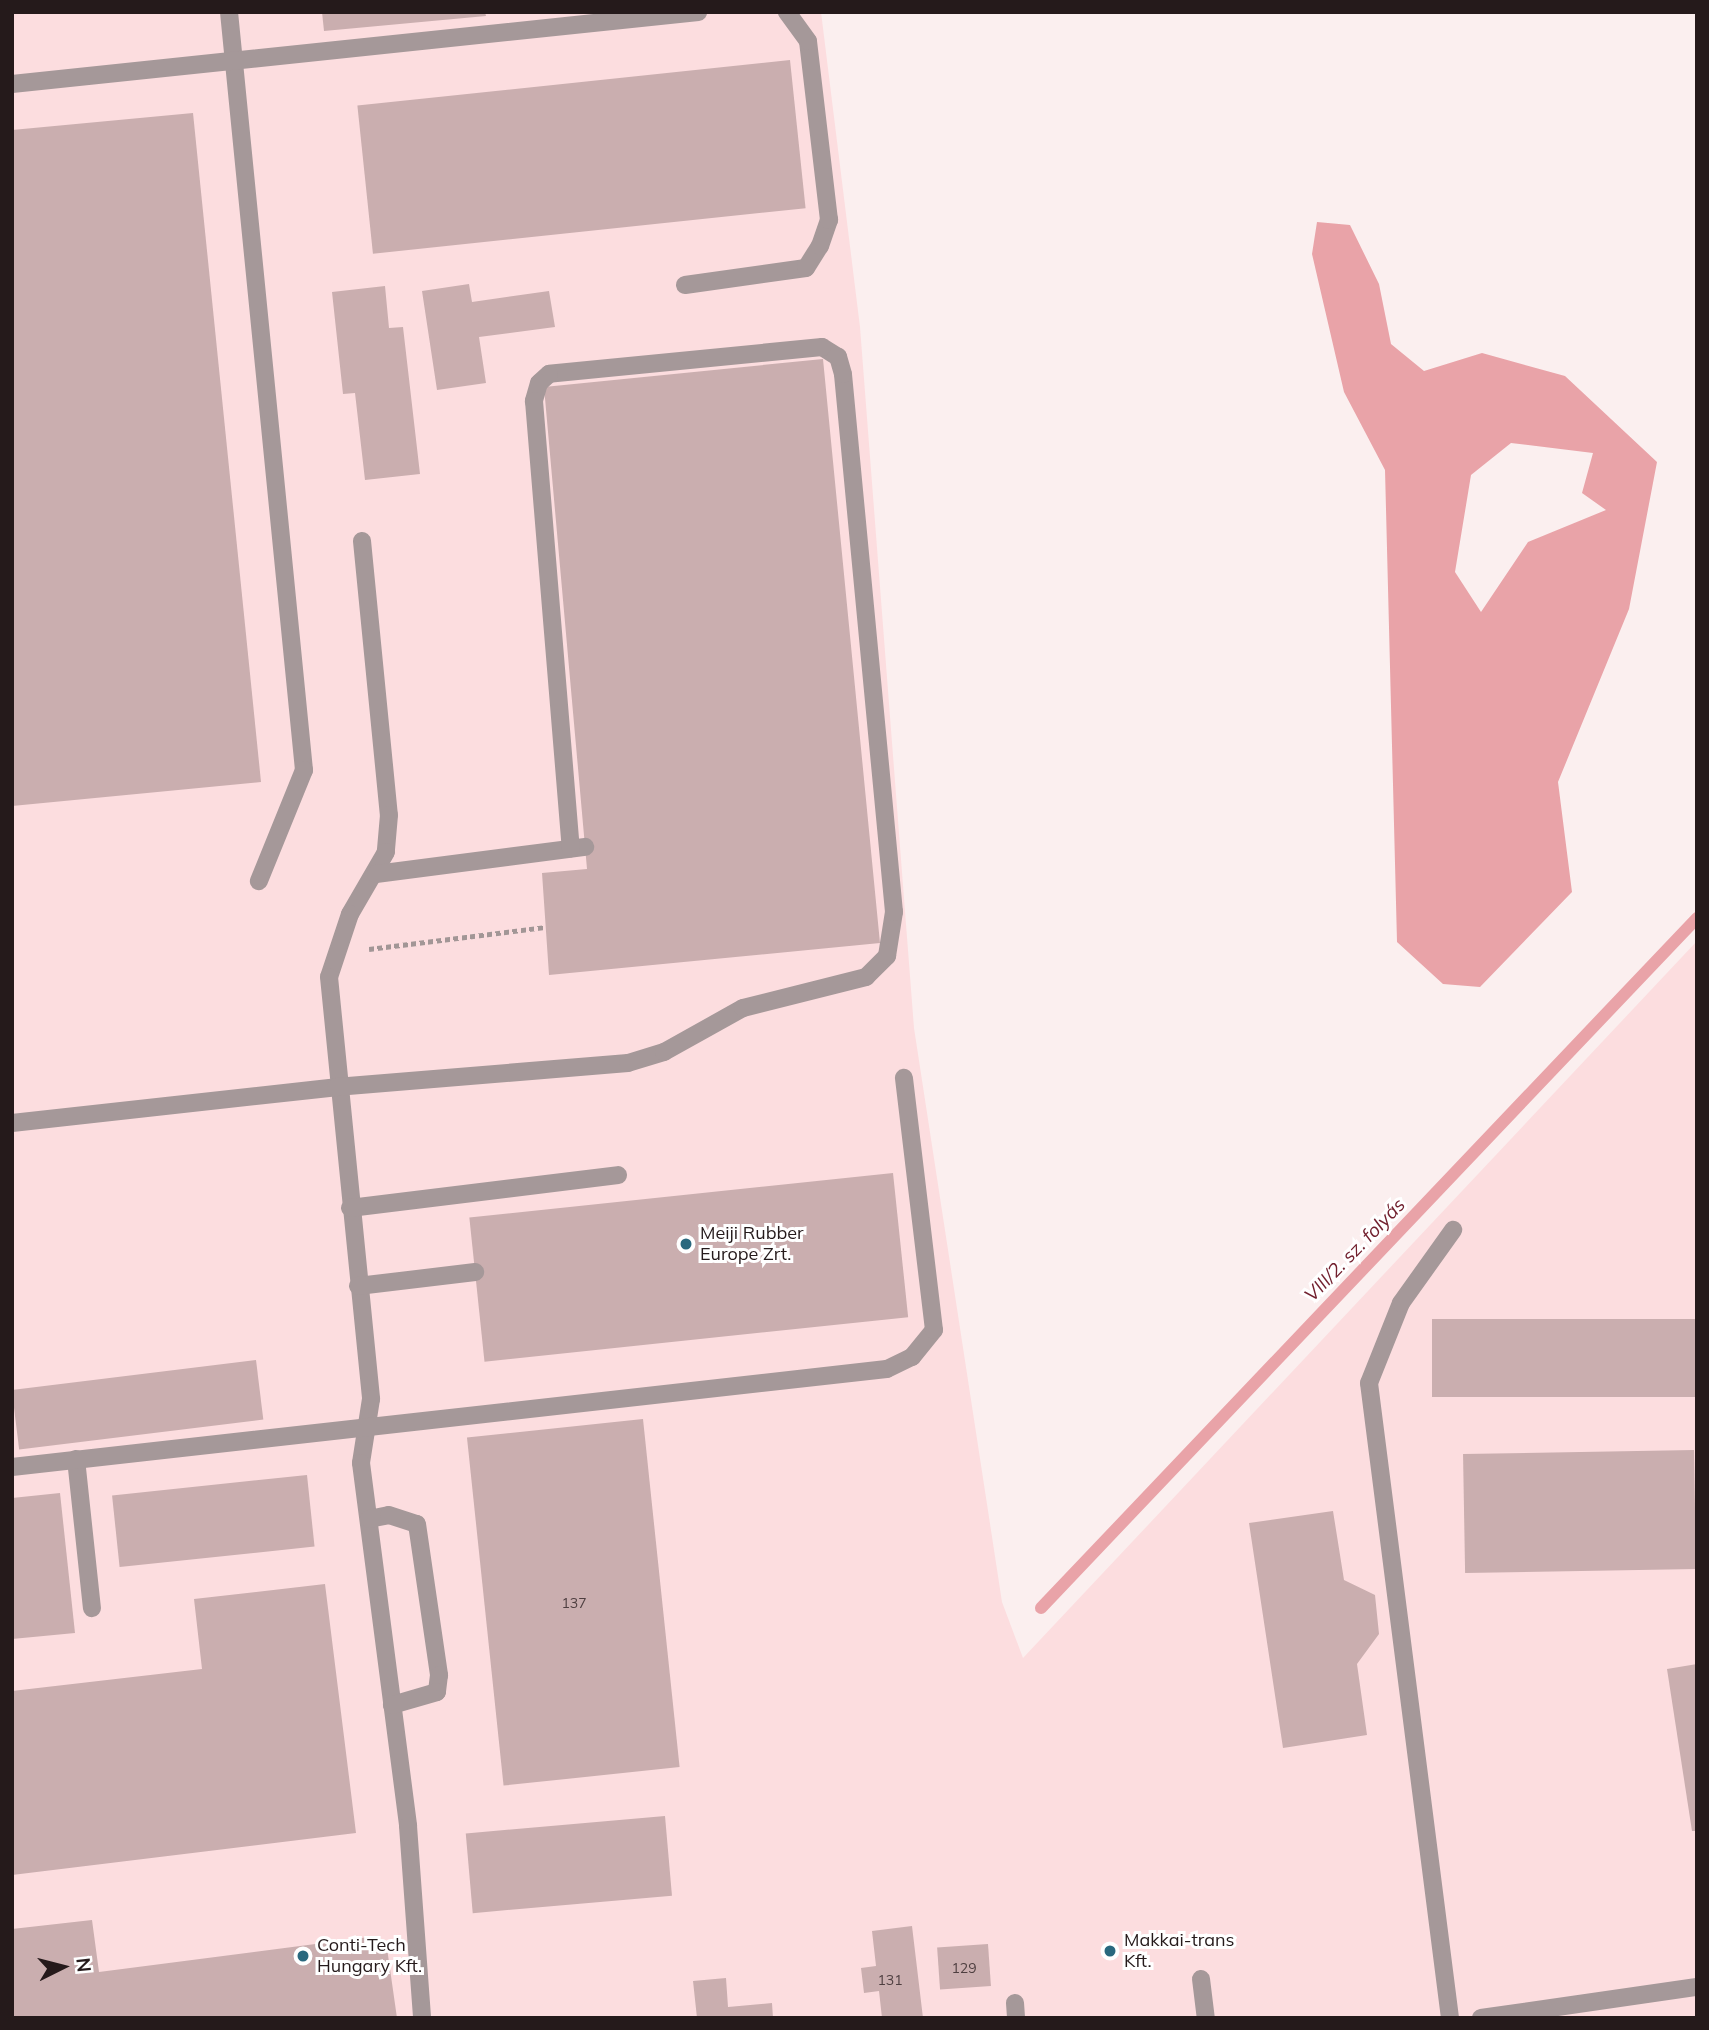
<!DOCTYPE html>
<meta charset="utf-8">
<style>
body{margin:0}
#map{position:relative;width:1709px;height:2030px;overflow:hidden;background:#fbefef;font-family:Mulish,sans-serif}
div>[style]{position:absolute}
.built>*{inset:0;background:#fcdddf}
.water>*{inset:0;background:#e9a3a8}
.stream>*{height:12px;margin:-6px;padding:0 6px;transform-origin:6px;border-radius:6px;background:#e9a3a8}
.building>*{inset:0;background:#caaeaf;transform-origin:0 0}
.path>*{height:4.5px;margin-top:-2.25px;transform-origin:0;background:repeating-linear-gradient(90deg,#a29696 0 5px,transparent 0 8.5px)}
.lane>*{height:18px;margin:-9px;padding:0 9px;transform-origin:9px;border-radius:9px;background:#a59899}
.street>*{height:18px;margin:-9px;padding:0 9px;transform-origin:9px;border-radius:9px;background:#a59899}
.dots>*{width:19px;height:19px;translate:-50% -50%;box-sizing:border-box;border:4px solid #fff;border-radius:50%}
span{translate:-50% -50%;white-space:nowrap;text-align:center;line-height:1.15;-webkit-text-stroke:6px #fff;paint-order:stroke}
.number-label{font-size:14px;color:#4e3f40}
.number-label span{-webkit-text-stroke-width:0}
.poi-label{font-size:18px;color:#251a1b}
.left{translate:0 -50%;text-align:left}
.water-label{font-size:19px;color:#72212f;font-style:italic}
.frame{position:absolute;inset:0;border:14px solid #251a1b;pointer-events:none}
.north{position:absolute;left:28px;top:1932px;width:70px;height:70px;-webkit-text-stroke:5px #fff;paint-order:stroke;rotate:84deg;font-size:19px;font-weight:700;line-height:28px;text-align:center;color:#251a1b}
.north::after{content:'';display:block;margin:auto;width:24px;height:32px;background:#251a1b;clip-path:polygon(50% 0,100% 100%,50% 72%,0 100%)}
</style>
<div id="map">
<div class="built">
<div style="clip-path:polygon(12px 12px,821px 12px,860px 327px,914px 1028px,1002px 1602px,1023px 1658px,1697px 941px,1697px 2018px,12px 2018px)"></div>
</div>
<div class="water">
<div style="clip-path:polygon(evenodd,1317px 222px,1350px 225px,1379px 284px,1391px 344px,1424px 371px,1482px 353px,1565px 376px,1657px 462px,1629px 609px,1558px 782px,1572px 892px,1480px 987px,1443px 984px,1397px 942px,1385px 470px,1344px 392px,1312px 254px,1317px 222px,1511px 443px,1593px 453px,1582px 493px,1606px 510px,1528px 542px,1481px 612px,1455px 572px,1471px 475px,1511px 443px)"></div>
</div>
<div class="stream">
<div style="left:1041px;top:1608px;width:952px;rotate:-46.45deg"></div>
</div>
<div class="building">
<div style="clip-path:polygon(322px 12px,485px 12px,486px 16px,324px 31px)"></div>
<div style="left:790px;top:60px;width:149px;height:435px;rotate:84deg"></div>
<div style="clip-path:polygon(193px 113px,261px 782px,12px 806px,12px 130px)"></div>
<div style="clip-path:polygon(469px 284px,472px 302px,549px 291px,555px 327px,479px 337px,486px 383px,437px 390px,422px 291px)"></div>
<div style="clip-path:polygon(385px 286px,389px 328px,403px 327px,420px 474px,365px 480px,355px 393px,343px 394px,332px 292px)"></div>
<div style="clip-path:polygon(823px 359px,880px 943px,549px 975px,542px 873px,587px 869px,544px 387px)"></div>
<div style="left:893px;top:1173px;width:145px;height:426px;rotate:84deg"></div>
<div style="left:1697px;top:1319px;width:78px;height:265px;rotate:90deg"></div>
<div style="left:256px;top:1360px;width:60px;height:246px;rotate:83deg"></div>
<div style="left:643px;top:1419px;width:350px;height:177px;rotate:84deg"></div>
<div style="left:1694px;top:1450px;width:119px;height:231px;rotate:89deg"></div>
<div style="left:307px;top:1475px;width:72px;height:196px;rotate:84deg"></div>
<div style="clip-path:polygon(60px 1493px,75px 1633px,12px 1639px,12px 1498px)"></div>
<div style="clip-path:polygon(1333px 1511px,1344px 1580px,1375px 1595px,1379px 1634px,1357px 1664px,1367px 1735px,1283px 1748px,1249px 1523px)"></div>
<div style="clip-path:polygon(325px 1584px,356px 1833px,12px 1875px,12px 1691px,202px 1669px,194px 1599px)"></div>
<div style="clip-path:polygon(1697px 1664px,1697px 1831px,1692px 1831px,1667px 1669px)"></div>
<div style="left:665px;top:1816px;width:80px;height:200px;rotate:85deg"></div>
<div style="clip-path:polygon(92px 1920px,99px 1972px,369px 1937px,386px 1941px,397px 2018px,12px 2018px,12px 1929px)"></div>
<div style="clip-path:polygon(912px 1926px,923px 2018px,882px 2018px,879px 1991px,864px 1993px,861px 1968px,876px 1966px,872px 1931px)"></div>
<div style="left:988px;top:1944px;width:42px;height:51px;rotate:86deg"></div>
<div style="clip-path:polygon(726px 1978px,728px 2007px,772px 2003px,773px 2018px,697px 2018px,693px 1981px)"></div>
</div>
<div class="path">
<div style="left:369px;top:949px;width:177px;rotate:-7.1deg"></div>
</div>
<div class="lane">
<div style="left:229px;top:12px;width:762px;rotate:84.35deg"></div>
<div style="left:304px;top:770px;width:120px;rotate:112.1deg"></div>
<div style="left:12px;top:84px;width:690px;rotate:-5.99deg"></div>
<div style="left:685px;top:285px;width:122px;rotate:-8deg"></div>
<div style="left:806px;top:268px;width:26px;rotate:-58deg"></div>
<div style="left:820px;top:246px;width:28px;rotate:-71deg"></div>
<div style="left:829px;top:220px;width:180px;rotate:-96.7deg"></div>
<div style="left:808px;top:41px;width:36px;rotate:-126deg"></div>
<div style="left:362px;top:541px;width:275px;rotate:84.4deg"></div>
<div style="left:389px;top:815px;width:37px;rotate:95deg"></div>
<div style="left:386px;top:852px;width:72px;rotate:120.1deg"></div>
<div style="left:350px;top:914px;width:66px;rotate:108.4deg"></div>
<div style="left:329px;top:977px;width:424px;rotate:84.3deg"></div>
<div style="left:371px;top:1399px;width:65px;rotate:98.9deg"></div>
<div style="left:361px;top:1463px;width:366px;rotate:82.6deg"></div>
<div style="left:408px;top:1826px;width:193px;rotate:85.8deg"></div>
<div style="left:376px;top:874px;width:211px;rotate:-7.4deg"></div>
<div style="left:12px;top:1123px;width:326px;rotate:-6.3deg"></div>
<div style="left:336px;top:1087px;width:293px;rotate:-4.7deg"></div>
<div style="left:628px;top:1063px;width:38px;rotate:-17deg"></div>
<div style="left:664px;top:1052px;width:90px;rotate:-29.1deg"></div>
<div style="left:743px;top:1008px;width:127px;rotate:-14.1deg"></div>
<div style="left:866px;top:977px;width:30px;rotate:-45deg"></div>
<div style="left:887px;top:956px;width:45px;rotate:-81deg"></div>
<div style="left:894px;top:912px;width:540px;rotate:-95.42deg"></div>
<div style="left:843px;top:374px;width:18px;rotate:-106deg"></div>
<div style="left:838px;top:357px;width:19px;rotate:-148deg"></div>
<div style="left:822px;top:347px;width:274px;rotate:174.4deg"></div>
<div style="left:549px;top:374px;width:13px;rotate:138deg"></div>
<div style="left:539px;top:383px;width:19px;rotate:106deg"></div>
<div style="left:534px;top:401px;width:449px;rotate:85.3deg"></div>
<div style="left:350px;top:1208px;width:270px;rotate:-7deg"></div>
<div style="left:358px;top:1286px;width:118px;rotate:-6.8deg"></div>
<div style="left:76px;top:1459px;width:150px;rotate:83.9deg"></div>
<div style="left:12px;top:1467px;width:880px;rotate:-6.39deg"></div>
<div style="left:887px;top:1369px;width:28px;rotate:-26deg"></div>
<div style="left:912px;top:1357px;width:35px;rotate:-51deg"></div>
<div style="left:934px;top:1330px;width:254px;rotate:-96.8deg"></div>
<div style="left:369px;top:1519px;width:20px;rotate:-11deg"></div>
<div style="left:389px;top:1515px;width:29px;rotate:18deg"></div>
<div style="left:417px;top:1524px;width:153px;rotate:81.7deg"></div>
<div style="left:439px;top:1675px;width:17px;rotate:97deg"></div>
<div style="left:437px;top:1692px;width:47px;rotate:163.9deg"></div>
<div style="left:1201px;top:1979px;width:39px;rotate:83deg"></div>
<div style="left:1015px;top:2003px;width:15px;rotate:86deg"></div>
<div style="left:1450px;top:2018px;width:640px;rotate:-97.27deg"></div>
<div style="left:1369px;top:1383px;width:86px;rotate:-68.2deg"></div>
<div style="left:1401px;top:1303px;width:90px;rotate:-54.5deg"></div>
</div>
<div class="street">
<div style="left:1481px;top:2018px;width:218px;rotate:-8.2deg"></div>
</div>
<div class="dots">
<div style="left:686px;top:1244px;background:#29687e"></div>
<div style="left:1110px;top:1951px;background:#29687e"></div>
<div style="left:303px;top:1956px;background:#29687e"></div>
</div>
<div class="number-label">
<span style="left:574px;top:1603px">137</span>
<span style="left:964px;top:1968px">129</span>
<span style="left:890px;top:1980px">131</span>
</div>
<div class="poi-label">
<span class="left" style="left:700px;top:1244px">Meiji Rubber<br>Europe Zrt.</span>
<span class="left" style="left:1124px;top:1951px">Makkai-trans<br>Kft.</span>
<span class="left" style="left:317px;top:1956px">Conti-Tech<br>Hungary Kft.</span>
</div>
<div class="water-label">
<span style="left:1355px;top:1250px;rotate:-46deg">VIII/2. sz. folyás</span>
</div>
<div class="frame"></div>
<div class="north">N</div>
</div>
